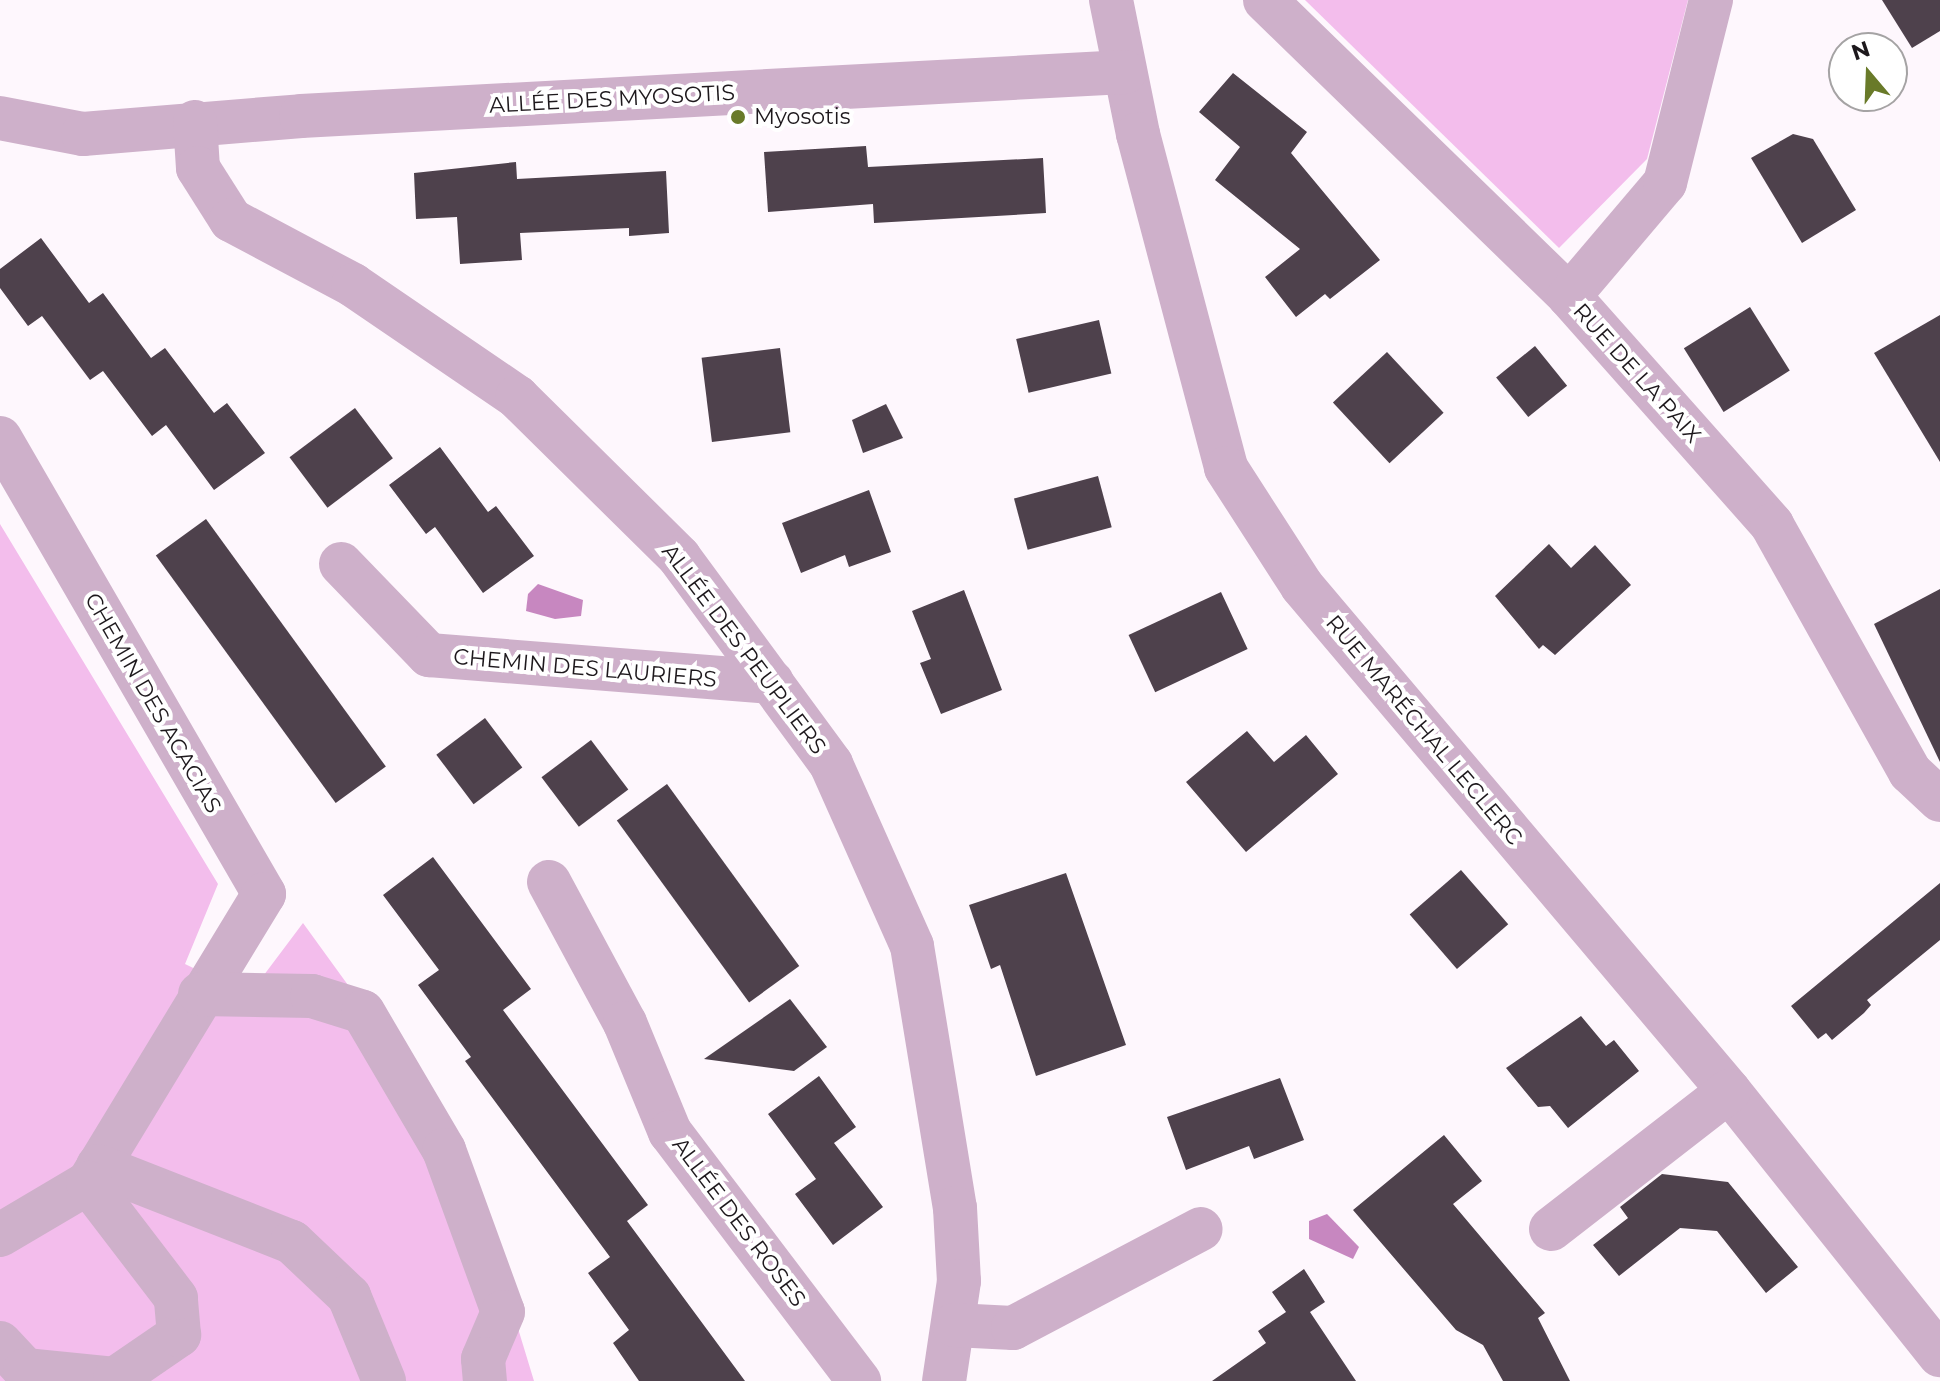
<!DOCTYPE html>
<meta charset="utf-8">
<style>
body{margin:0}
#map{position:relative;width:1940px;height:1381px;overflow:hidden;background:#fef7fd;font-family:Montserrat,sans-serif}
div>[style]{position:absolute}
.green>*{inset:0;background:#f3bdec}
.water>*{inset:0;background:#c787c0}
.building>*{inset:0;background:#4e414c;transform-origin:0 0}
.minor>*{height:44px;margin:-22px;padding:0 22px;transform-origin:22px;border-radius:22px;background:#ceb0ca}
.dots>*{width:22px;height:22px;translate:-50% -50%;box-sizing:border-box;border:4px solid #fff;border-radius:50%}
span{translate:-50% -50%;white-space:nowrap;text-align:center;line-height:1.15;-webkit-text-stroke:8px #fff;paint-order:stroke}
.street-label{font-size:22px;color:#1d181c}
.poi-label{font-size:22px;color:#1d181c}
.left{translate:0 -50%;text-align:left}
.north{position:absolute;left:1828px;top:32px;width:80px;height:80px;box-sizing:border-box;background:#fff;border:2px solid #a5a3a4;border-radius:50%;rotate:341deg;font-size:22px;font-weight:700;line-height:32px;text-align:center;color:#1d181c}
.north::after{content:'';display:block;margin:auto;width:28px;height:36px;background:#697a29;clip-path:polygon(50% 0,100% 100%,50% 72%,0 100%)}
</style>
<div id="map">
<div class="green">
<div style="clip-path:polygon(1305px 0,1688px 0,1647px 159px,1559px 248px)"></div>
<div style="clip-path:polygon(0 524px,218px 884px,185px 964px,249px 995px,303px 923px,461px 1141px,534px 1381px,0 1381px)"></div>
</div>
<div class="water">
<div style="clip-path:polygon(538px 584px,583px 600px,581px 616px,555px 619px,526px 611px,528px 594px)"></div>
<div style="clip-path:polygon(1327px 1214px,1359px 1247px,1353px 1259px,1309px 1239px,1309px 1221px)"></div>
</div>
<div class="building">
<div style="clip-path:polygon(1882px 0,1940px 0,1940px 31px,1912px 48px)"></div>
<div style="clip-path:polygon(1233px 73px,1307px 132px,1291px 153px,1380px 260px,1330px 299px,1325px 294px,1296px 317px,1265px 277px,1300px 249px,1215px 180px,1240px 147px,1199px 112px)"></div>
<div style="clip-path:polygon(1793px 134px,1813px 139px,1856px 210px,1802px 243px,1751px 158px)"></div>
<div style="clip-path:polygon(866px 146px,868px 167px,1043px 158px,1046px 213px,874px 223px,873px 204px,768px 212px,764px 152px)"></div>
<div style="clip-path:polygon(516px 162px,517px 179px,666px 171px,669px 233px,629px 236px,629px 228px,520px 233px,522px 260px,460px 264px,457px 217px,416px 219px,414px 173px)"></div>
<div style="clip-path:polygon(41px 238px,89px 303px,103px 293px,151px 358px,165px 348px,214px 413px,227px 403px,265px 453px,214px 490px,166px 425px,152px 436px,103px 371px,90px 380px,42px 316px,28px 326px,0 288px,0 269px)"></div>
<div style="left:1750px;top:307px;width:75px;height:78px;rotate:58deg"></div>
<div style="clip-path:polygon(1940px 315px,1940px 462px,1874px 353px)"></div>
<div style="left:1099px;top:320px;width:55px;height:85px;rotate:77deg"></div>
<div style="left:1535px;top:346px;width:51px;height:50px;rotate:51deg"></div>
<div style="left:780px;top:348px;width:85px;height:79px;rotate:83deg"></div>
<div style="left:1387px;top:352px;width:83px;height:74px;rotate:47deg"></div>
<div style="clip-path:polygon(886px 404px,903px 438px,863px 453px,852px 420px)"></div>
<div style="left:355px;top:408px;width:63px;height:82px;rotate:53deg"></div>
<div style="clip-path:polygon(440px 447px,488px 512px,496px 506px,534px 556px,483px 593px,435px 527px,426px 534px,389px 485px)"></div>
<div style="left:1098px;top:476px;width:53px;height:87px;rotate:75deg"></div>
<div style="clip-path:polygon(869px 490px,891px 552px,849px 567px,845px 555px,801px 573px,782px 523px)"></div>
<div style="left:206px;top:519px;width:306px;height:62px;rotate:54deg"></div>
<div style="clip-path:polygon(1549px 544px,1571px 568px,1595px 545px,1631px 585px,1555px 655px,1543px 645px,1539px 649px,1495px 596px)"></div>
<div style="clip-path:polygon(1940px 589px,1940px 762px,1874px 624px)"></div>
<div style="clip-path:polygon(964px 590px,1002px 690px,941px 714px,920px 663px,931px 659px,912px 611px)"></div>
<div style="left:1221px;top:592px;width:63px;height:102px;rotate:65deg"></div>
<div style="left:485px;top:718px;width:62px;height:61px;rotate:53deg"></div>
<div style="clip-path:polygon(1247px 731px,1274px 762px,1306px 735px,1338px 774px,1246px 852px,1186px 782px)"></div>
<div style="left:591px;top:740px;width:62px;height:62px;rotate:53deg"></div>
<div style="left:667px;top:784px;width:225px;height:62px;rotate:54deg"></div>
<div style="clip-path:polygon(433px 857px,531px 989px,503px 1010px,648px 1205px,627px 1221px,745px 1381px,639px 1381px,613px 1343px,629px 1330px,588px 1273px,610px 1257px,465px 1061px,471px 1057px,418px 985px,439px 970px,383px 895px)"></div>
<div style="left:1461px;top:870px;width:72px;height:68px;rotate:49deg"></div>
<div style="clip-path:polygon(1066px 873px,1126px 1045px,1036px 1076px,1000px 965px,991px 969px,969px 905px)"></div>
<div style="clip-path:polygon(1940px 883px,1940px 940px,1867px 1000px,1871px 1005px,1864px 1013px,1832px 1040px,1826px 1033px,1818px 1039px,1791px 1006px)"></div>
<div style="clip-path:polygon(790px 999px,827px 1047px,794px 1071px,704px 1059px)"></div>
<div style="clip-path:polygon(1581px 1016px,1606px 1046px,1614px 1040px,1639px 1071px,1568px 1128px,1550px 1106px,1538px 1107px,1506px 1068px)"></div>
<div style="clip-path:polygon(819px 1076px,856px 1127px,834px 1143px,883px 1207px,833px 1245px,795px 1194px,816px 1179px,768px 1114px)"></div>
<div style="clip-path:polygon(1280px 1078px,1304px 1140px,1254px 1159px,1249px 1146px,1186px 1170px,1167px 1117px)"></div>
<div style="clip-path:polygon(1444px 1135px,1482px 1181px,1453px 1204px,1545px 1313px,1538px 1318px,1570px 1381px,1503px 1381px,1483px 1345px,1456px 1330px,1353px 1210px)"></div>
<div style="clip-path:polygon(1662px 1174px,1728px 1182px,1798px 1267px,1766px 1293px,1717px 1231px,1680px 1228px,1619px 1276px,1593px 1245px,1628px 1218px,1620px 1207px)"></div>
<div style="clip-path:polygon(1304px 1269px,1325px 1302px,1310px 1312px,1356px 1381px,1212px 1381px,1266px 1343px,1258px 1331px,1286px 1312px,1272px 1292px)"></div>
</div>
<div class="minor">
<div style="left:1111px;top:0;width:137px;rotate:78.6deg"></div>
<div style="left:1138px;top:134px;width:345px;rotate:75.2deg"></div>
<div style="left:1226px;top:468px;width:140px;rotate:57.2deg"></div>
<div style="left:1302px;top:586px;width:661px;rotate:49.78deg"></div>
<div style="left:1729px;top:1091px;width:338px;rotate:51.4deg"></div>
<div style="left:1265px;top:0;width:424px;rotate:44.2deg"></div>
<div style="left:1569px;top:296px;width:306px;rotate:48.4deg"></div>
<div style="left:1772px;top:525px;width:283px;rotate:60.8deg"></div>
<div style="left:1910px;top:772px;width:41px;rotate:43deg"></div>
<div style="left:0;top:118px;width:85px;rotate:10.9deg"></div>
<div style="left:83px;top:134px;width:219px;rotate:-4.7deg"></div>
<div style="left:301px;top:116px;width:825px;rotate:-3.06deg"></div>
<div style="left:195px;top:122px;width:46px;rotate:86.3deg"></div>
<div style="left:198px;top:168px;width:62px;rotate:57.6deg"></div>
<div style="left:231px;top:220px;width:138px;rotate:28deg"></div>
<div style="left:353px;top:285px;width:199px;rotate:34.3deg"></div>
<div style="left:517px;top:397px;width:228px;rotate:44.6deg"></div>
<div style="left:679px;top:557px;width:257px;rotate:53.7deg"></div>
<div style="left:831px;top:764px;width:199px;rotate:66deg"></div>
<div style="left:912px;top:946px;width:266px;rotate:80.7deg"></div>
<div style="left:955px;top:1208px;width:73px;rotate:86.9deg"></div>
<div style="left:959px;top:1281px;width:101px;rotate:98.5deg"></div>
<div style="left:1569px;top:296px;width:148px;rotate:-49.7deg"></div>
<div style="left:1665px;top:183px;width:189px;rotate:-75.9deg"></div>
<div style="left:0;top:438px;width:527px;rotate:59.93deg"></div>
<div style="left:264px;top:894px;width:338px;rotate:121.3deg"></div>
<div style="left:88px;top:1183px;width:102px;rotate:149.4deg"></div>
<div style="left:341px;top:564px;width:127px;rotate:46deg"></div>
<div style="left:429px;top:655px;width:344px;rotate:4.5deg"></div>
<div style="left:549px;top:882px;width:160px;rotate:61.7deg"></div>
<div style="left:625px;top:1023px;width:118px;rotate:67.6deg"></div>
<div style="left:670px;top:1132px;width:313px;rotate:52.8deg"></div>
<div style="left:200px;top:994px;width:112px;rotate:1deg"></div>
<div style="left:312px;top:996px;width:53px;rotate:17.4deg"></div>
<div style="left:363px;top:1012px;width:160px;rotate:59.6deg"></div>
<div style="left:444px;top:1150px;width:172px;rotate:70deg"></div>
<div style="left:503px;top:1312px;width:51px;rotate:113.1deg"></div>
<div style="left:483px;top:1359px;width:22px;rotate:85deg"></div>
<div style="left:98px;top:1166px;width:208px;rotate:21.4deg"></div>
<div style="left:292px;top:1242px;width:79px;rotate:43.5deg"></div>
<div style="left:349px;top:1296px;width:92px;rotate:67.6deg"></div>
<div style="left:1551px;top:1229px;width:225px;rotate:-37.8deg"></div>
<div style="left:954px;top:1325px;width:59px;rotate:2.9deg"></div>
<div style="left:1013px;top:1328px;width:212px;rotate:-27.8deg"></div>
<div style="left:0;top:1343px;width:37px;rotate:47deg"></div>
<div style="left:25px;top:1370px;width:90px;rotate:5.7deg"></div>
<div style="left:115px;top:1379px;width:78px;rotate:-34.5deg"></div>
<div style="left:179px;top:1335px;width:37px;rotate:-95deg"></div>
<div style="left:176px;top:1298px;width:145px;rotate:-127.4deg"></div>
</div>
<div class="dots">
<div style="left:738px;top:117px;background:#697a29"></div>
</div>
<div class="street-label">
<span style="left:612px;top:99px;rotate:-3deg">ALLÉE DES MYOSOTIS</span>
<span style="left:1637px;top:373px;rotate:48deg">RUE DE LA PAIX</span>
<span style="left:744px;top:649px;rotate:53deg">ALLÉE DES PEUPLIERS</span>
<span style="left:585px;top:668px;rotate:5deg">CHEMIN DES LAURIERS</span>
<span style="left:153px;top:703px;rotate:60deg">CHEMIN DES ACACIAS</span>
<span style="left:1424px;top:730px;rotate:50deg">RUE MARÉCHAL LECLERC</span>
<span style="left:739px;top:1222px;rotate:53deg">ALLÉE DES ROSES</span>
</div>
<div class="poi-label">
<span class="left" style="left:754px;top:117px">Myosotis</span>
</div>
<div class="north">N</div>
</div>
